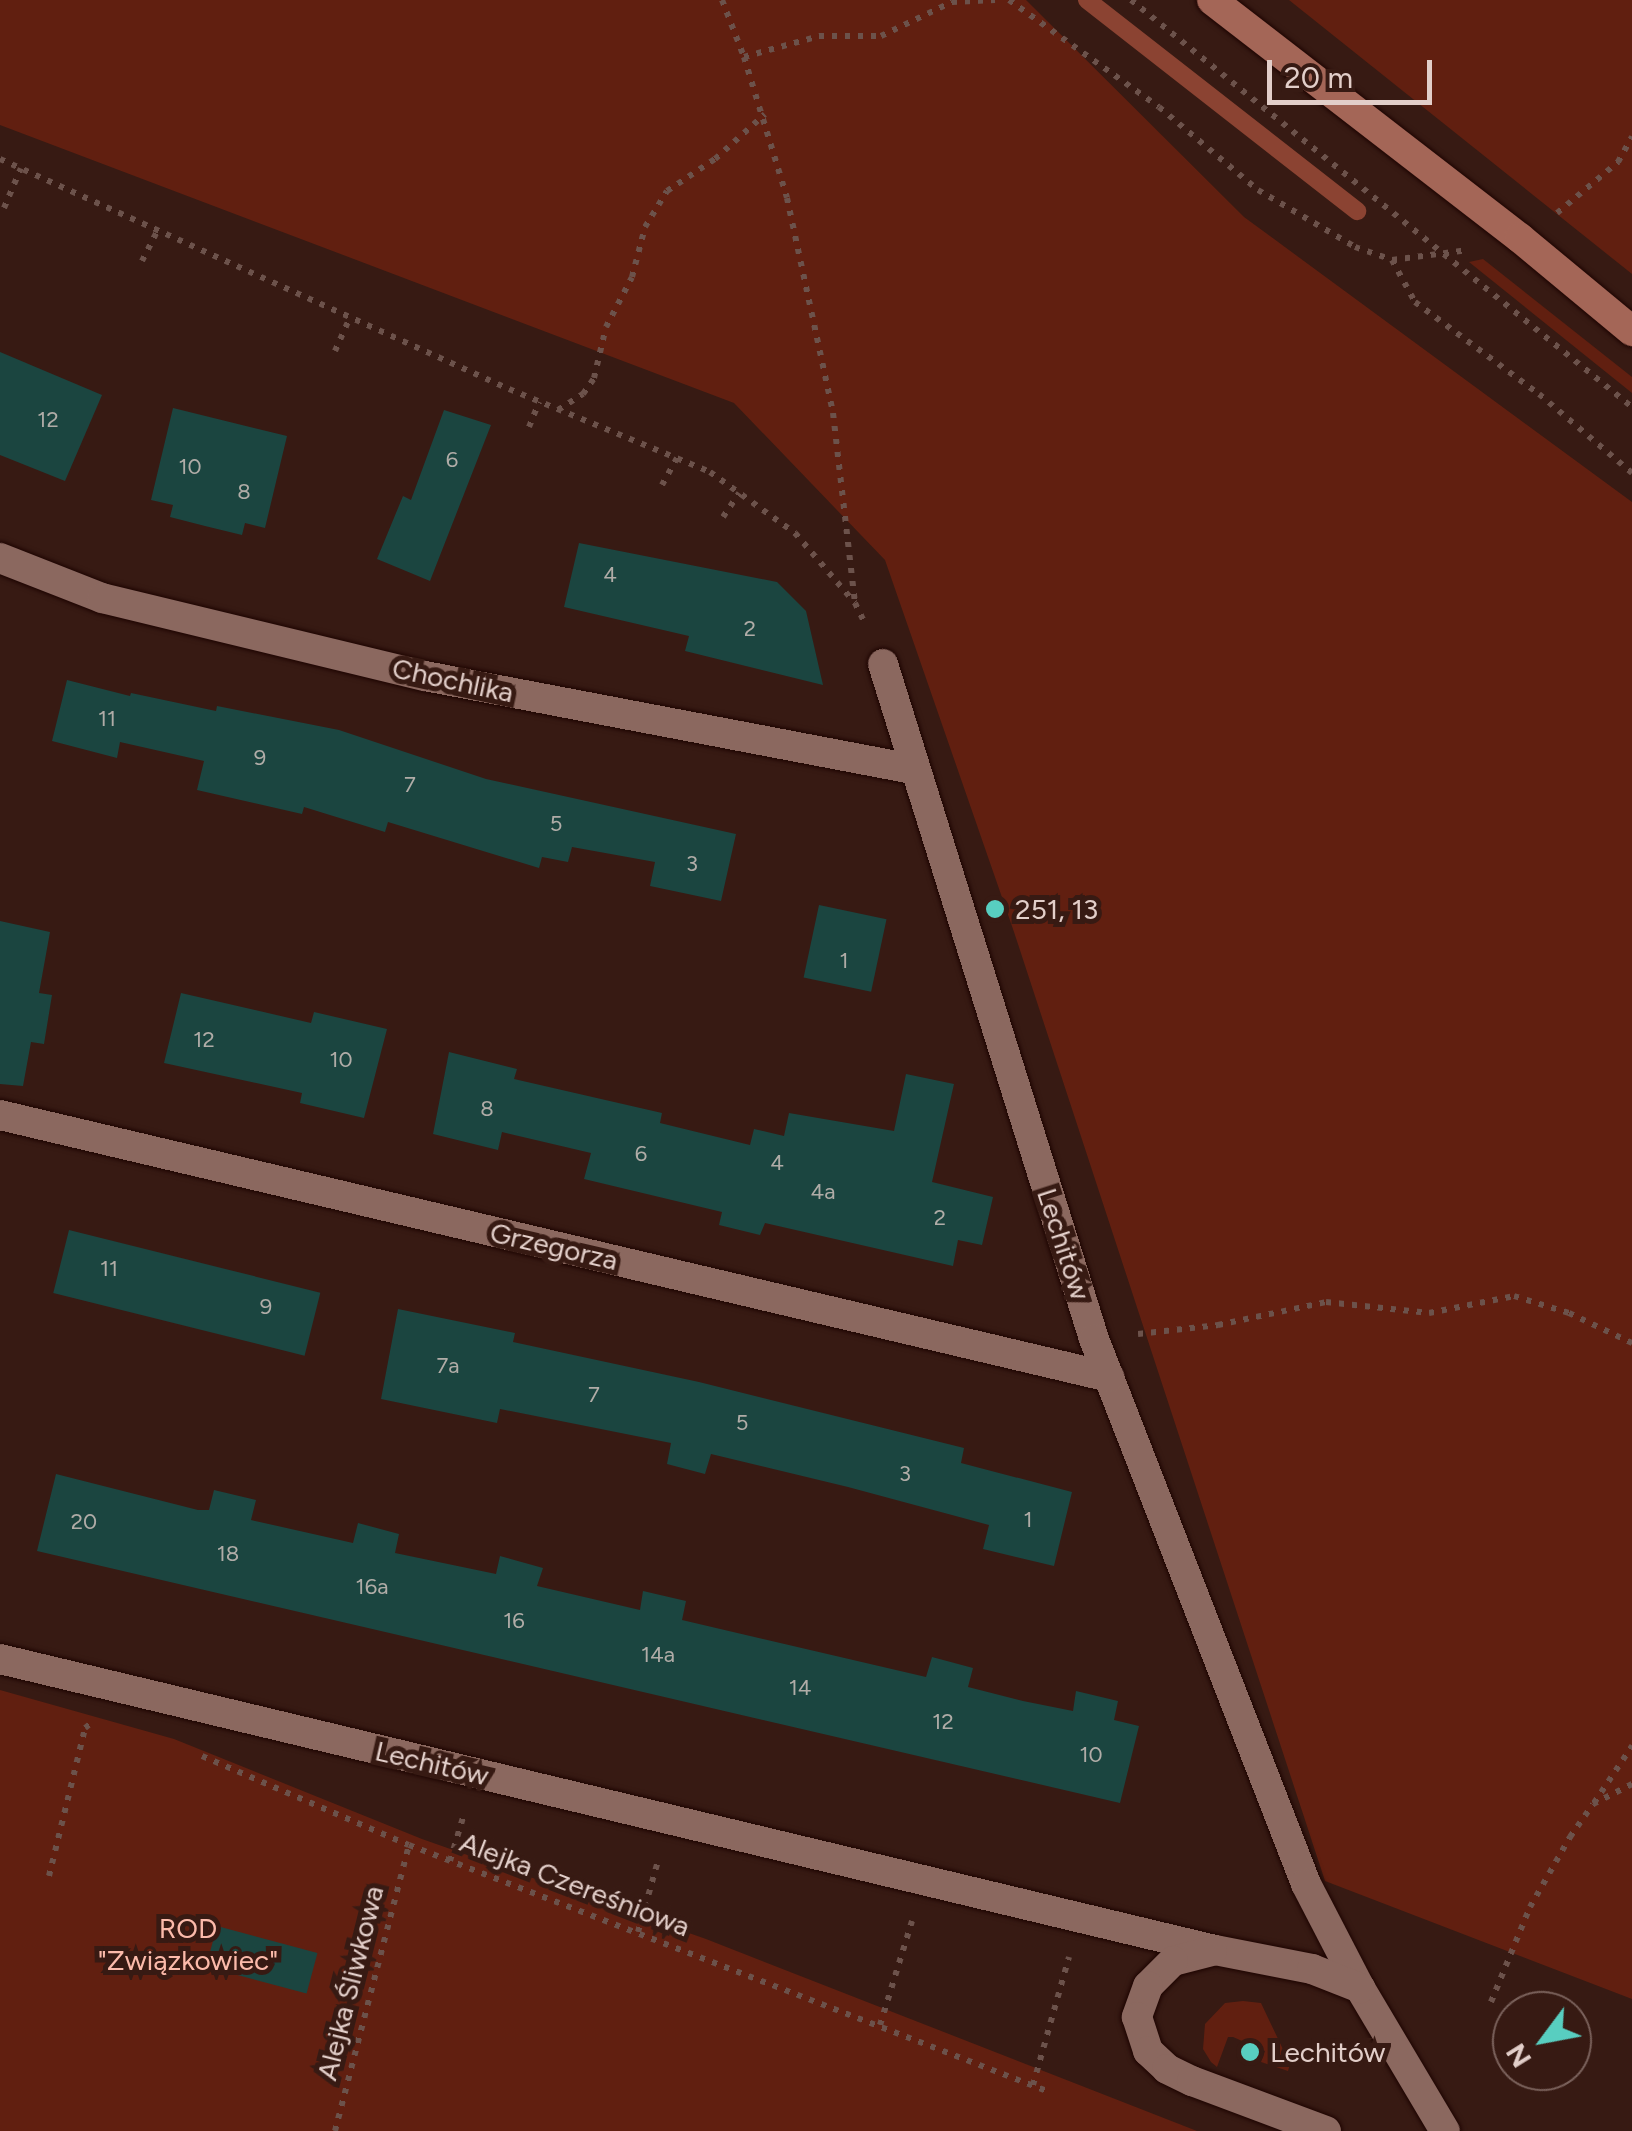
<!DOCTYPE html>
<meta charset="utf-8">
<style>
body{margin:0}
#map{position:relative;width:1632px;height:2131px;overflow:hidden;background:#371a13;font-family:Figtree,sans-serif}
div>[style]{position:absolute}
.green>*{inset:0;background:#611f10}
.stream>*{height:18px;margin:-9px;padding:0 9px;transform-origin:9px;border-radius:9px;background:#8b4332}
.building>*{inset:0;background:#1b4540;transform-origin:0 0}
.path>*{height:6px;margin-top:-3px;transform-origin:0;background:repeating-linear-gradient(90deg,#6c524b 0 5px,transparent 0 13px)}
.roads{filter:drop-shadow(0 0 2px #1d0401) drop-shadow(0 0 2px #1d0401)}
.street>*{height:30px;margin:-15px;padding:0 15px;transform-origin:15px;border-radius:15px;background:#8b685f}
.secondary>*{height:30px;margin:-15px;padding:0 15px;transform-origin:15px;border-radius:15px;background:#a46657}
.dots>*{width:28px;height:28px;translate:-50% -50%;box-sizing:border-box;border:5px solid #371a13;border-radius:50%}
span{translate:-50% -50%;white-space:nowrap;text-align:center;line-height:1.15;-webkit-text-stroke:10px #371a13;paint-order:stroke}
.number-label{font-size:22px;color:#b0aca7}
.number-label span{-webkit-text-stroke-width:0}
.street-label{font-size:28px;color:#e2cec9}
.poi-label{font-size:28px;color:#e2cec9}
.left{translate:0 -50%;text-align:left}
.park-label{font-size:28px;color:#fbbaaa}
.north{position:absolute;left:1492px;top:1991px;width:100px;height:100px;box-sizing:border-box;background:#371a13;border:2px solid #7b625c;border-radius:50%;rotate:238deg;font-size:28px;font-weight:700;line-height:40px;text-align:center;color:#e2cec9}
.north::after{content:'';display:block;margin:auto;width:35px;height:45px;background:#58cec0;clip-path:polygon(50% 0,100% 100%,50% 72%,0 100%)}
.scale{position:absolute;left:1267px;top:60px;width:165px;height:45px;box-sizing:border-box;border:5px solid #e2cec9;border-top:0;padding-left:12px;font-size:30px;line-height:35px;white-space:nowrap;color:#e2cec9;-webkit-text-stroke:8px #371a13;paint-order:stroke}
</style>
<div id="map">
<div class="green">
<div style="clip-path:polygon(0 0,1026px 0,1244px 217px,1632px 502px,1632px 1999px,1325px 1881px,1014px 932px,885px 560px,734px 403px,0 125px)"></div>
<div style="clip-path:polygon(1289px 0,1632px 0,1632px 274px)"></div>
<div style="clip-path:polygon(1483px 259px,1632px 377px,1632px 393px,1469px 262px)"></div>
<div style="clip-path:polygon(0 1690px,174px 1739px,422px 1839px,706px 1939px,1197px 2131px,0 2131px)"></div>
<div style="clip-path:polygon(1243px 2001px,1261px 2003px,1290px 2064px,1288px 2071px,1261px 2062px,1265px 2051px,1233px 2037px,1228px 2037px,1217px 2067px,1211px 2062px,1203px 2049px,1205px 2024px,1225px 2003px)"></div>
</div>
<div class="stream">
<div style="left:1087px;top:0;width:343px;rotate:38deg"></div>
</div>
<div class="building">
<div style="clip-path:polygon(0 352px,102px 395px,65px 481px,0 455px)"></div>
<div style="clip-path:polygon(173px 408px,287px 436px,265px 528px,245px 523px,242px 535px,205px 526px,170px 517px,173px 505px,151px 500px)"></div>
<div style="clip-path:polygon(444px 410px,491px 425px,430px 581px,377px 559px,403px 496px,411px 500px)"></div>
<div style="clip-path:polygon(579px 543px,777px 582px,806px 611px,823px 685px,685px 651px,689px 636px,564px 607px)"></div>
<div style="clip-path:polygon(67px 680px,130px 696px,131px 693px,216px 711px,217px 706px,339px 730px,486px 779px,736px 834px,721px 901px,650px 886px,655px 862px,572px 847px,568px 862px,542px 857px,539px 868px,388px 822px,385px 832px,304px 807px,302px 814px,197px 790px,204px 761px,120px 742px,117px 758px,52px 741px)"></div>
<div style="left:819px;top:905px;width:69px;height:74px;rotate:12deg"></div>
<div style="clip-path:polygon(0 921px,50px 932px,39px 993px,52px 995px,44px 1044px,31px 1042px,23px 1086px,0 1084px)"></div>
<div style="clip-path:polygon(181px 993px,311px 1023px,314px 1012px,387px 1029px,364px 1118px,300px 1103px,302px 1093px,164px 1063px)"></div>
<div style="clip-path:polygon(449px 1052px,517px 1069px,514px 1079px,662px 1113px,660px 1123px,750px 1145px,754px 1129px,784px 1136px,789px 1113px,894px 1131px,906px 1074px,954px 1084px,932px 1182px,993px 1197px,982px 1245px,958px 1240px,953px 1266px,765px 1223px,760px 1235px,719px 1225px,722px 1212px,584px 1179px,591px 1153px,502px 1132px,498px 1150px,433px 1134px)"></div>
<div style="left:69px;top:1230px;width:259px;height:65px;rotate:14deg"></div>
<div style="clip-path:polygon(398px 1309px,515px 1333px,513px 1342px,699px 1382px,964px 1448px,961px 1463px,1072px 1492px,1054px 1566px,983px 1549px,989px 1525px,848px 1487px,711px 1454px,705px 1474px,667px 1464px,671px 1443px,500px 1409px,497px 1423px,381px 1399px)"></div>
<div style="clip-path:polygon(56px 1474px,198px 1510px,209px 1510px,214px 1490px,256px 1500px,251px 1520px,353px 1543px,358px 1523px,399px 1534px,395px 1553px,496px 1574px,500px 1556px,543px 1568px,537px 1586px,640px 1610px,643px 1591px,686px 1601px,682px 1620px,926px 1677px,932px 1657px,973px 1668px,968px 1687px,1023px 1701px,1073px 1711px,1076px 1691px,1118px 1701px,1114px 1720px,1139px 1726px,1120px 1803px,37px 1551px)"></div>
<div style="left:217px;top:1926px;width:104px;height:42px;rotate:15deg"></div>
</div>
<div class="path">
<div style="left:722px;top:0;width:61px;rotate:68.9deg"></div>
<div style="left:744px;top:57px;width:78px;rotate:-15.6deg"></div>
<div style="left:819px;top:36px;width:62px"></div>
<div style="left:881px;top:36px;width:79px;rotate:-25.6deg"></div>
<div style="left:952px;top:2px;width:43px;rotate:-2.7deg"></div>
<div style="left:1009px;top:0;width:184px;rotate:35.5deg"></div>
<div style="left:1159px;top:107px;width:129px;rotate:40deg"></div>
<div style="left:1258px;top:190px;width:113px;rotate:30.4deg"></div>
<div style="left:1355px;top:247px;width:39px;rotate:19deg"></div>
<div style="left:1392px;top:260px;width:77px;rotate:-7.5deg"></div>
<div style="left:1131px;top:0;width:645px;rotate:39.09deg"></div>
<div style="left:744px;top:57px;width:147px;rotate:73deg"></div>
<div style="left:787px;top:198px;width:220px;rotate:77.9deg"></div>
<div style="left:833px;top:413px;width:191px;rotate:83.4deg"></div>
<div style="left:855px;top:603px;width:25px;rotate:64deg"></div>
<div style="left:0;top:159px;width:559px;rotate:24.32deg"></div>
<div style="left:509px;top:389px;width:217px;rotate:22.4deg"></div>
<div style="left:710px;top:472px;width:105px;rotate:35.7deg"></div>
<div style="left:795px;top:533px;width:92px;rotate:49.4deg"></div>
<div style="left:4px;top:208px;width:43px;rotate:-67deg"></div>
<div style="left:1557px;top:213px;width:80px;rotate:-39.9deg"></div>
<div style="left:1618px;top:162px;width:29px;rotate:-61deg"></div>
<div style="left:1392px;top:260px;width:48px;rotate:61.3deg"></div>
<div style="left:1415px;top:302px;width:154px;rotate:36.6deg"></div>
<div style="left:1539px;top:394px;width:122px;rotate:40.3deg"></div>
<div style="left:142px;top:261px;width:34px;rotate:-63deg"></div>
<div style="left:335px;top:351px;width:36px;rotate:-66deg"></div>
<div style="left:558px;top:410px;width:30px;rotate:-33deg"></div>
<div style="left:583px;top:394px;width:19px;rotate:-55deg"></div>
<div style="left:594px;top:378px;width:52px;rotate:-76.8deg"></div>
<div style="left:606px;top:327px;width:56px;rotate:-62.5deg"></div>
<div style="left:632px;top:277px;width:52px;rotate:-75.4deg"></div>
<div style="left:645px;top:227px;width:42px;rotate:-58.6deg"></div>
<div style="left:667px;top:191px;width:58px;rotate:-33.7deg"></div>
<div style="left:715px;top:159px;width:67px;rotate:-42deg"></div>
<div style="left:529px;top:427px;width:27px;rotate:-68deg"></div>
<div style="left:662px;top:485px;width:31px;rotate:-61deg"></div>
<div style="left:723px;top:517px;width:29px;rotate:-56deg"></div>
<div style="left:1138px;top:1334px;width:81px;rotate:-6.4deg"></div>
<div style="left:1218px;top:1325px;width:110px;rotate:-12deg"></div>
<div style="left:1326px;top:1302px;width:104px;rotate:6.1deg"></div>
<div style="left:1429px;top:1313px;width:87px;rotate:-11.3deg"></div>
<div style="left:1514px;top:1296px;width:58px;rotate:17.2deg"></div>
<div style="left:1569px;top:1313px;width:70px;rotate:25.5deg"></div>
<div style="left:202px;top:1756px;width:225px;rotate:23.3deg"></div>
<div style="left:409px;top:1845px;width:684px;rotate:21.09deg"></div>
<div style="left:1594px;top:1803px;width:69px;rotate:-56.3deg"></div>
<div style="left:450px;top:1861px;width:49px;rotate:-73.4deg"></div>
<div style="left:49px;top:1876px;width:152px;rotate:-76.3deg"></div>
<div style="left:85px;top:1728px;width:6px;rotate:-39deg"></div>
<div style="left:638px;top:1932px;width:74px;rotate:-74.3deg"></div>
<div style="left:1491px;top:2002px;width:103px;rotate:-67.7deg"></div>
<div style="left:1530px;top:1907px;width:81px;rotate:-60.3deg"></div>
<div style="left:1570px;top:1837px;width:40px;rotate:-55.1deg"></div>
<div style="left:1593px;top:1804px;width:44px;rotate:-27.1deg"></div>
<div style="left:880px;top:2025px;width:109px;rotate:-72.9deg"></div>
<div style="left:1033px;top:2085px;width:133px;rotate:-74.3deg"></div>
<div style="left:335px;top:2131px;width:295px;rotate:-75.5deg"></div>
</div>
<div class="roads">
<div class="street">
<div style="left:0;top:558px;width:110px;rotate:21.4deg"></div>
<div style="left:102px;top:598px;width:332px;rotate:13.6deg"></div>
<div style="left:425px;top:676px;width:498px;rotate:10.8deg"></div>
<div style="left:883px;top:664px;width:707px;rotate:72.64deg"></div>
<div style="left:1094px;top:1339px;width:585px;rotate:68.74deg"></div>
<div style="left:1306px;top:1884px;width:117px;rotate:62.6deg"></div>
<div style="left:1360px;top:1988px;width:166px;rotate:59.3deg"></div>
<div style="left:0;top:1115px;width:1140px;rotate:13.29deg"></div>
<div style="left:0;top:1659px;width:1249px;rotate:13.47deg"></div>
<div style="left:1215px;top:1950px;width:99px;rotate:11.1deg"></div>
<div style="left:1312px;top:1969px;width:52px;rotate:21.6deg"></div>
<div style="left:1212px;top:1951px;width:40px;rotate:165.6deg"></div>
<div style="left:1173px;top:1961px;width:35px;rotate:135deg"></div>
<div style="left:1148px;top:1986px;width:33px;rotate:110deg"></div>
<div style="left:1137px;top:2017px;width:36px;rotate:72deg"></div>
<div style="left:1148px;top:2051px;width:26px;rotate:43deg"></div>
<div style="left:1167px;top:2069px;width:28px;rotate:26deg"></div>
<div style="left:1192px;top:2081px;width:143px;rotate:20.5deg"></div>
</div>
<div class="secondary">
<div style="left:1212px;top:0;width:389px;rotate:37.7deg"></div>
<div style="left:1520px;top:238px;width:146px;rotate:39.7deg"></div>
</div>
</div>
<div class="dots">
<div style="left:995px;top:909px;background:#58cec0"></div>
<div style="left:1250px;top:2052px;background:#58cec0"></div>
</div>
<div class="number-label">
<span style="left:48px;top:420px">12</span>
<span style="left:452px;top:460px">6</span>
<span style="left:190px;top:467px">10</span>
<span style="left:244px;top:492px">8</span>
<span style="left:610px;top:575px">4</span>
<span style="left:750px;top:629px">2</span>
<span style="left:107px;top:719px">11</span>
<span style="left:260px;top:758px">9</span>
<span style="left:410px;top:785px">7</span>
<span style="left:556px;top:824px">5</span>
<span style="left:692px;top:864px">3</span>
<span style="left:844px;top:961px">1</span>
<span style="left:204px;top:1040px">12</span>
<span style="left:341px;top:1060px">10</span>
<span style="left:487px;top:1109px">8</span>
<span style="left:641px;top:1154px">6</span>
<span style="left:777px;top:1163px">4</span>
<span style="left:823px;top:1192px">4a</span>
<span style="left:940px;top:1218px">2</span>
<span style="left:109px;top:1269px">11</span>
<span style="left:266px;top:1307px">9</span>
<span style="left:448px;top:1366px">7a</span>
<span style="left:594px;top:1395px">7</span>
<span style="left:742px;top:1423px">5</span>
<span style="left:905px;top:1474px">3</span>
<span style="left:1028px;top:1520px">1</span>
<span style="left:84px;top:1522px">20</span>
<span style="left:228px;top:1554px">18</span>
<span style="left:372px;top:1587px">16a</span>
<span style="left:514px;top:1621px">16</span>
<span style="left:658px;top:1655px">14a</span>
<span style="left:800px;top:1688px">14</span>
<span style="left:943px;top:1722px">12</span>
<span style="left:1091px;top:1755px">10</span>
</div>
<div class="street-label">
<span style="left:453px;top:680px;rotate:12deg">Chochlika</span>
<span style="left:1064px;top:1244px;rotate:72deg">Lechitów</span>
<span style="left:554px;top:1246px;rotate:13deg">Grzegorza</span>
<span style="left:432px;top:1763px;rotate:13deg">Lechitów</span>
<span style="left:575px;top:1884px;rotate:21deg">Alejka Czereśniowa</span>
<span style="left:350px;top:1983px;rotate:-76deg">Alejka Śliwkowa</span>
</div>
<div class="poi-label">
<span class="left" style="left:1015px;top:909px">251, 13</span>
<span class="left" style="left:1270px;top:2052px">Lechitów</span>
</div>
<div class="park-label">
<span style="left:188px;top:1944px">ROD<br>"Związkowiec"</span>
</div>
<div class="north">N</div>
<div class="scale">20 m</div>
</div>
